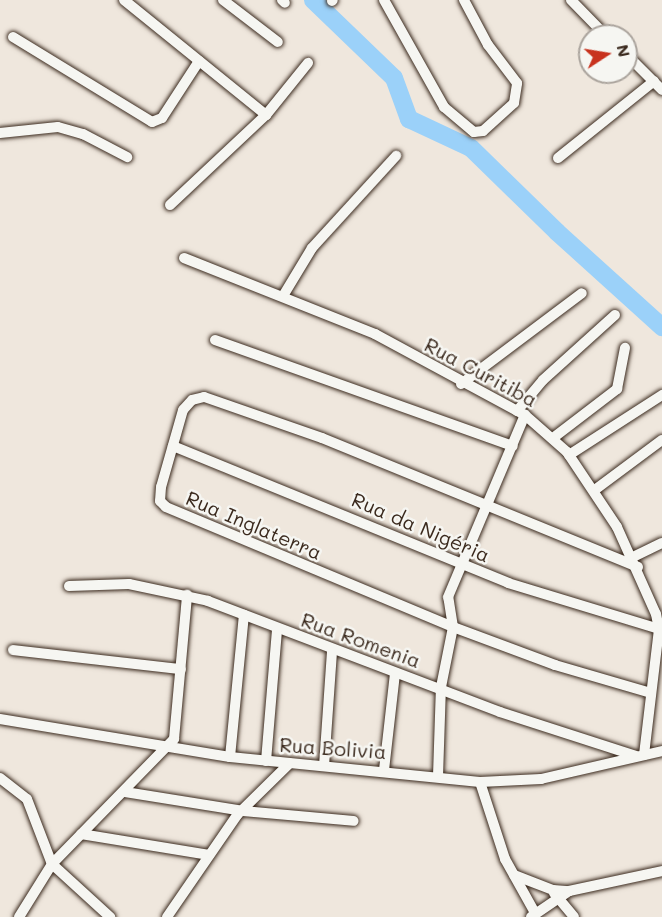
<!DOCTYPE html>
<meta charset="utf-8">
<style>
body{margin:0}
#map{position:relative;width:662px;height:917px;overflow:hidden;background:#efe7dd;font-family:Mali,sans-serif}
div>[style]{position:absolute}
.river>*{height:18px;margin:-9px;padding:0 9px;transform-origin:9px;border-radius:9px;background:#9bd1f9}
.roads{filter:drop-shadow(0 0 2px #3b2a1e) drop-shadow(0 0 2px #3b2a1e)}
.street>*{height:10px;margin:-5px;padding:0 5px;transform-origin:5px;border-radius:5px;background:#f6f6f2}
span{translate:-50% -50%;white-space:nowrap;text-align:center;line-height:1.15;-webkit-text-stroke:5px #f6f6f2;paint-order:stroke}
.street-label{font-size:20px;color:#3b2a1e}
.north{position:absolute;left:578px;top:24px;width:60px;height:60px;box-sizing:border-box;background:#f6f6f2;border:2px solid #aba49d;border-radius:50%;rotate:78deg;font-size:16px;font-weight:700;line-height:24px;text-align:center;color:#3b2a1e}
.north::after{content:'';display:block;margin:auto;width:21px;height:27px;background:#c8321e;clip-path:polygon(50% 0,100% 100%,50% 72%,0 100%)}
</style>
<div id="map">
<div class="river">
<div style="left:313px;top:0;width:112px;rotate:43.9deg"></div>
<div style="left:394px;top:78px;width:44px;rotate:69.9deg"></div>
<div style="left:409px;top:119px;width:68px;rotate:25.1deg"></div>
<div style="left:471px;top:148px;width:120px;rotate:44.3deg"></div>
<div style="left:557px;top:232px;width:142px;rotate:42.1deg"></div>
</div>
<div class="roads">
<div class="street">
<div style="left:124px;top:0;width:183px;rotate:39deg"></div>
<div style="left:223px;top:0;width:69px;rotate:37.4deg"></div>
<div style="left:282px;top:0;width:4px;rotate:45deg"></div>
<div style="left:384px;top:0;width:123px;rotate:60.7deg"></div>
<div style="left:444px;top:107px;width:39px;rotate:40deg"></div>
<div style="left:474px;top:132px;width:9px;rotate:-6deg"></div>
<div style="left:483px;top:131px;width:42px;rotate:-42.1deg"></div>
<div style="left:514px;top:103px;width:20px;rotate:-81deg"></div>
<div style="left:517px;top:83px;width:48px;rotate:-127.3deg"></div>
<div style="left:488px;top:45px;width:51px;rotate:-118.1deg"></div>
<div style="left:571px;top:0;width:50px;rotate:45.8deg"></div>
<div style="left:332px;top:1px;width:1px;rotate:-45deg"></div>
<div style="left:13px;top:37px;width:163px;rotate:31.4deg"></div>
<div style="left:152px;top:122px;width:11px;rotate:-22deg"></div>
<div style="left:162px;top:118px;width:68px;rotate:-57deg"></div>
<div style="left:626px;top:54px;width:51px;rotate:45deg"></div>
<div style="left:0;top:133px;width:58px;rotate:-5.9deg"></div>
<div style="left:58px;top:127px;width:26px;rotate:16deg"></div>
<div style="left:83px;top:134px;width:50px;rotate:27.6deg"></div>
<div style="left:558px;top:158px;width:123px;rotate:-38.7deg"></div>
<div style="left:170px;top:205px;width:132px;rotate:-43.2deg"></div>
<div style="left:266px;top:115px;width:67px;rotate:-51.1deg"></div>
<div style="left:184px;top:258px;width:206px;rotate:21.7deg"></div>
<div style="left:375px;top:334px;width:170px;rotate:28.4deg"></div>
<div style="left:525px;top:415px;width:56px;rotate:41.4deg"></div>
<div style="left:567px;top:452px;width:90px;rotate:56.3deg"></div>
<div style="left:617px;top:527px;width:95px;rotate:65.9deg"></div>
<div style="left:656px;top:614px;width:15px;rotate:79deg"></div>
<div style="left:659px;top:629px;width:127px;rotate:96.8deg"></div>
<div style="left:283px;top:296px;width:56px;rotate:-58.9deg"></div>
<div style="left:312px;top:248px;width:125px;rotate:-47.6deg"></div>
<div style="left:215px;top:340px;width:316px;rotate:19.6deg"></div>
<div style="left:461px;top:384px;width:151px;rotate:-36.9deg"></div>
<div style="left:517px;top:411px;width:40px;rotate:-50deg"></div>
<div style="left:543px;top:380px;width:97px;rotate:-42.1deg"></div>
<div style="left:553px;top:438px;width:81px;rotate:-37.4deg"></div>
<div style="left:617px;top:389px;width:42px;rotate:-79deg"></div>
<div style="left:173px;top:446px;width:362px;rotate:22.2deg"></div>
<div style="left:508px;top:583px;width:158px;rotate:16.9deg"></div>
<div style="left:569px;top:455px;width:111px;rotate:-32.8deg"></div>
<div style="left:596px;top:489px;width:82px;rotate:-36.6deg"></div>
<div style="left:633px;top:557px;width:32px;rotate:-26deg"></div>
<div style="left:638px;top:567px;width:341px;rotate:-157.8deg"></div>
<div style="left:322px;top:438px;width:125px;rotate:-160.8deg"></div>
<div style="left:204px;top:397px;width:12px;rotate:166deg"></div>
<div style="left:192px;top:400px;width:13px;rotate:132deg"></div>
<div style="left:183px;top:410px;width:80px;rotate:105.9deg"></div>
<div style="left:161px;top:487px;width:14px;rotate:94deg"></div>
<div style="left:160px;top:501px;width:8px;rotate:45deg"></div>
<div style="left:166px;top:507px;width:311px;rotate:22.7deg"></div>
<div style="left:453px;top:627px;width:109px;rotate:20.4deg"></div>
<div style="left:555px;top:665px;width:100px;rotate:16.3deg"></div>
<div style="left:69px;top:586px;width:60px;rotate:-1.9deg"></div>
<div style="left:129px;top:584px;width:81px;rotate:12.1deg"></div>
<div style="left:208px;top:601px;width:312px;rotate:20.8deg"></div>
<div style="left:500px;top:712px;width:143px;rotate:17.9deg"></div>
<div style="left:13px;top:650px;width:169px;rotate:6.5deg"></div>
<div style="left:0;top:719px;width:233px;rotate:9.4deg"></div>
<div style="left:230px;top:757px;width:251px;rotate:5.7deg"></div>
<div style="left:480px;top:782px;width:61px;rotate:-2.8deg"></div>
<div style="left:541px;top:779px;width:124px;rotate:-13deg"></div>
<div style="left:230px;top:757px;width:143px;rotate:-84.4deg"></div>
<div style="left:266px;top:761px;width:132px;rotate:-85.2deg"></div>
<div style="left:324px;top:766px;width:115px;rotate:-86deg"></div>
<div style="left:384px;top:770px;width:98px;rotate:-83.5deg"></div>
<div style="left:438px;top:776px;width:89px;rotate:-88.1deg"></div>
<div style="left:441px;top:687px;width:61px;rotate:-78.7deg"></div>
<div style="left:453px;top:627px;width:30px;rotate:-99deg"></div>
<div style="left:448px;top:597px;width:198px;rotate:-67.1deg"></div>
<div style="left:0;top:778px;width:34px;rotate:38deg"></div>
<div style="left:27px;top:799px;width:70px;rotate:69deg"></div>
<div style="left:52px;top:864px;width:79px;rotate:42.4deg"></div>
<div style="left:480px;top:782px;width:81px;rotate:72deg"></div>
<div style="left:505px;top:859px;width:62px;rotate:60.9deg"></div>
<div style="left:125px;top:792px;width:120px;rotate:9.1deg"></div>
<div style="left:243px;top:811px;width:111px;rotate:5.1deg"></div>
<div style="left:81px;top:834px;width:130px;rotate:9.3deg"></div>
<div style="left:514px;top:875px;width:42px;rotate:21deg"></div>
<div style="left:553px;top:890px;width:16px;rotate:4deg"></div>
<div style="left:554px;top:893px;width:31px;rotate:50deg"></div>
<div style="left:19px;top:917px;width:62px;rotate:-58.1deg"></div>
<div style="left:52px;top:864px;width:175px;rotate:-45.7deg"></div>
<div style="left:174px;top:739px;width:145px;rotate:-84.8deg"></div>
<div style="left:167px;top:917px;width:124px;rotate:-55.5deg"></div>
<div style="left:237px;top:815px;width:74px;rotate:-44.5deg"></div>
<div style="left:531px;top:917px;width:46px;rotate:-34.4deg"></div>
<div style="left:569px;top:891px;width:95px;rotate:-12.1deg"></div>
</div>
</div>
<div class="street-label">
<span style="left:481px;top:372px;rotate:28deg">Rua Curitiba</span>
<span style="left:254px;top:525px;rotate:23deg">Rua Inglaterra</span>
<span style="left:421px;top:527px;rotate:23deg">Rua da Nigéria</span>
<span style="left:361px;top:640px;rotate:20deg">Rua Romenia</span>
<span style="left:333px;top:748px;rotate:4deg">Rua Bolivia</span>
</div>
<div class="north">N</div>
</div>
